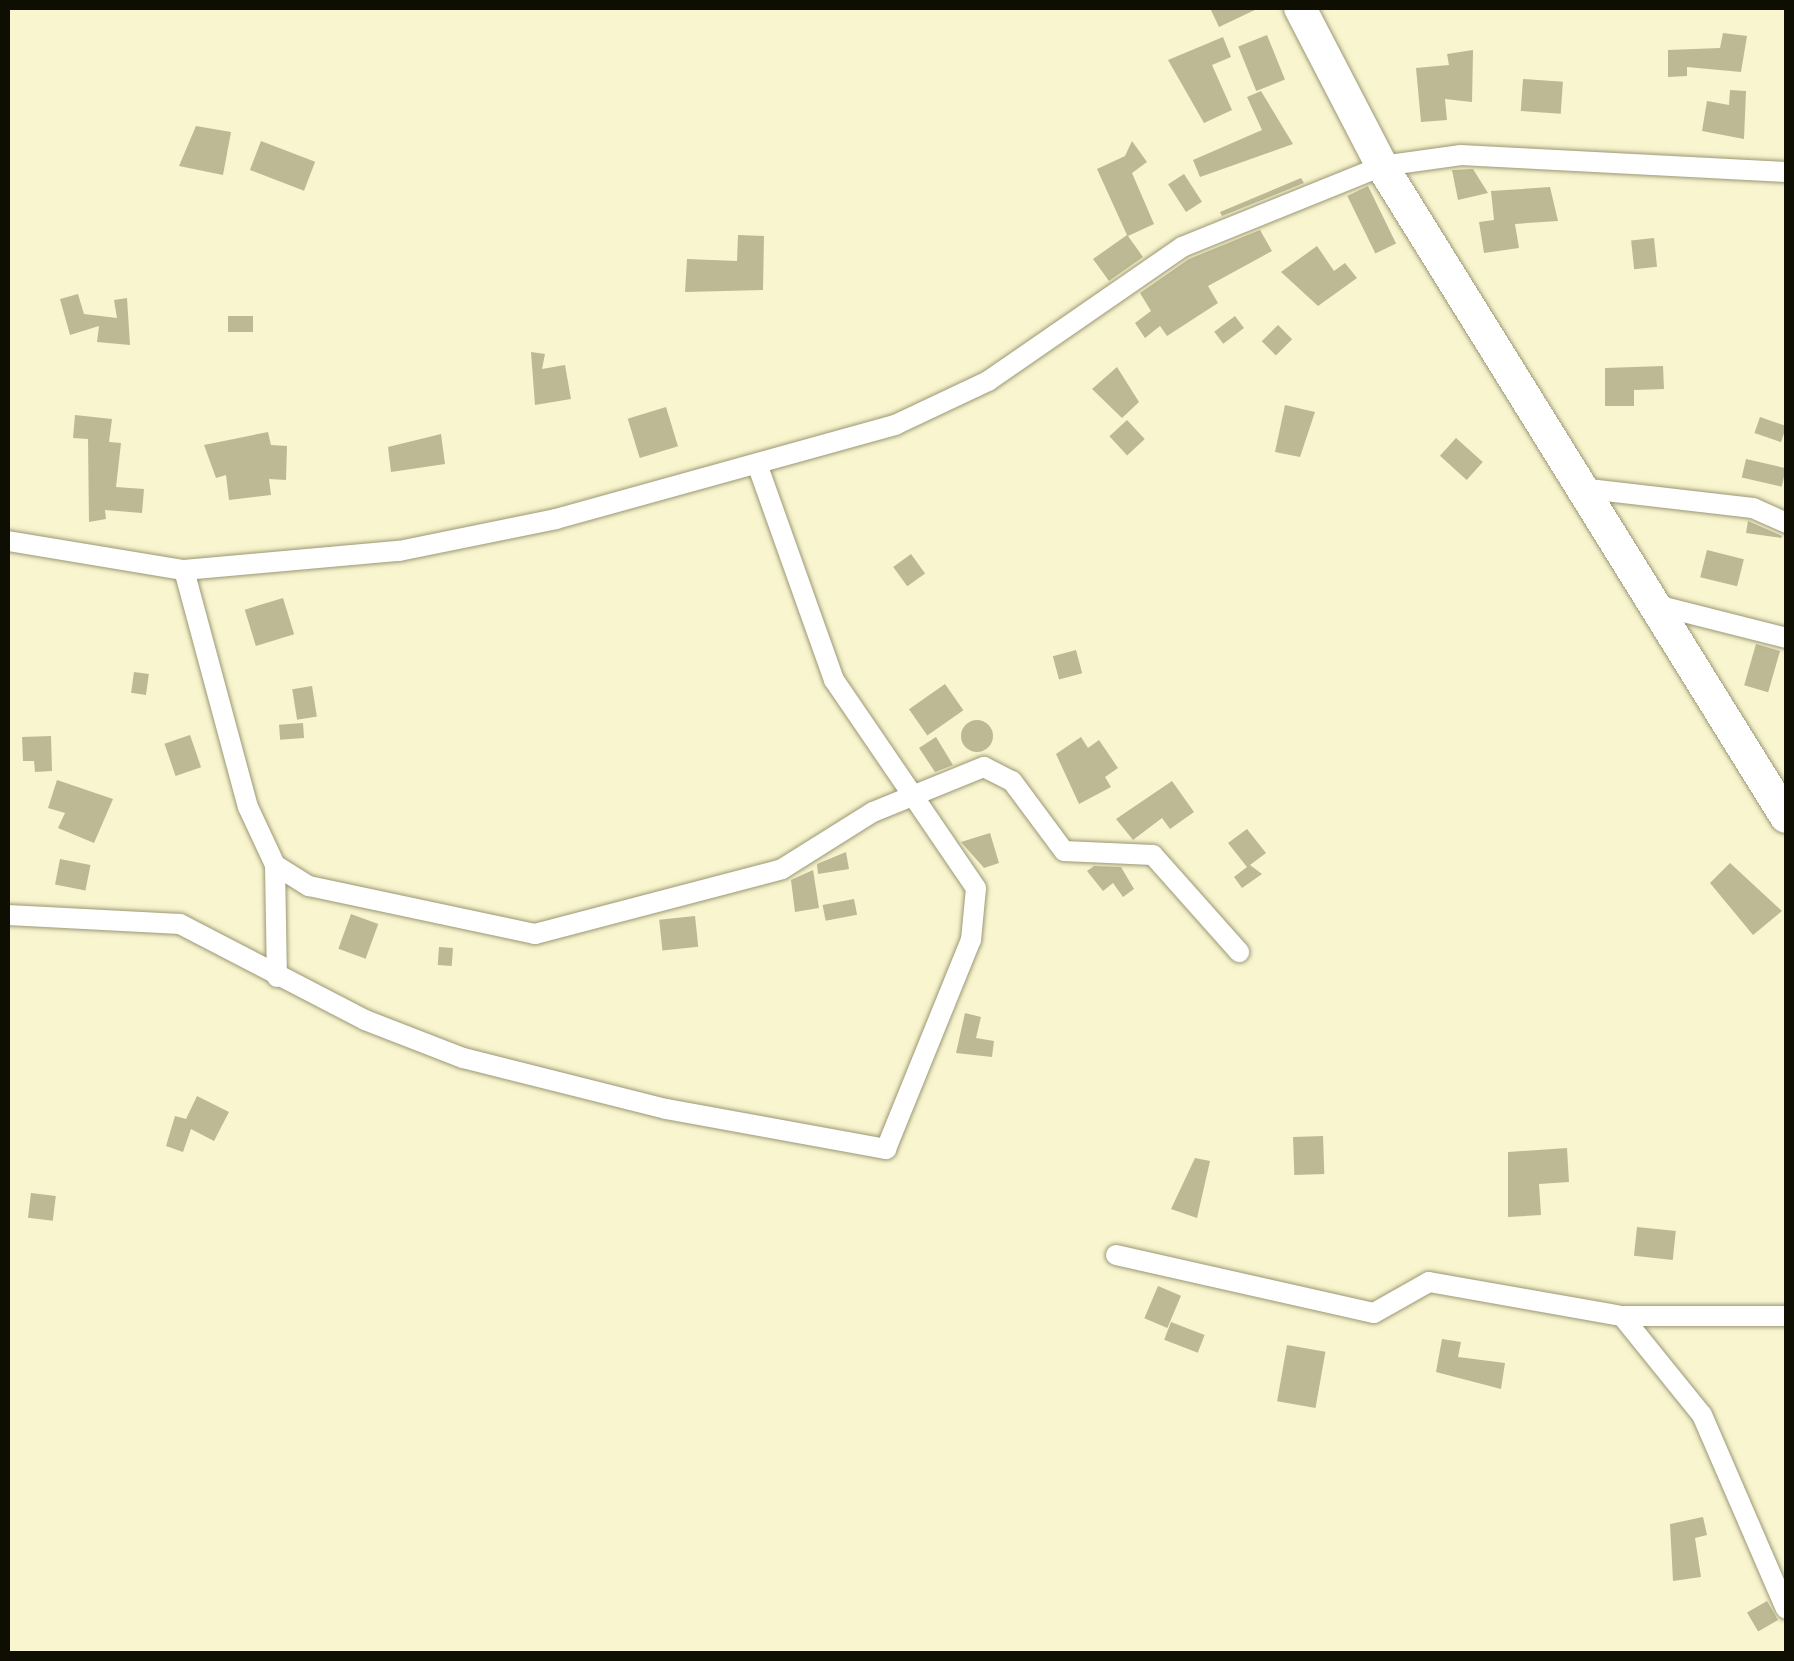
<!DOCTYPE html>
<style>
body{margin:0}
#map{position:relative;width:1794px;height:1661px;overflow:hidden;background:#f8f5cf;font-family:Merriweather,serif}
div>[style]{position:absolute}
.building>*{inset:0;background:#bcb994;transform-origin:0 0}
.round{border-radius:50%}
.roads{filter:drop-shadow(0 0 2px #9b9774) drop-shadow(0 0 2px #9b9774)}
.street>*{height:20px;margin:-10px;padding:0 10px;transform-origin:10px;border-radius:10px;background:#fff}
.primary>*{height:32px;margin:-16px;padding:0 16px;transform-origin:16px;border-radius:16px;background:#fff}
span{translate:-50% -50%;white-space:nowrap;text-align:center;line-height:1.15;-webkit-text-stroke:9px #fff;paint-order:stroke}
.frame{position:absolute;inset:0;border:10px solid #0f0e03;pointer-events:none}
</style>
<div id="map">
<div class="building">
<div style="clip-path:polygon(1210px 8px,1259px 8px,1219px 27px)"></div>
<div style="clip-path:polygon(1723px 33px,1747px 36px,1741px 72px,1687px 67px,1687px 76px,1668px 77px,1668px 50px,1720px 48px)"></div>
<div style="left:1267px;top:35px;width:48px;height:31px;rotate:68deg"></div>
<div style="clip-path:polygon(1223px 37px,1231px 57px,1212px 65px,1232px 110px,1204px 123px,1168px 60px)"></div>
<div style="clip-path:polygon(1473px 50px,1472px 102px,1445px 99px,1447px 120px,1421px 122px,1416px 68px,1449px 65px,1447px 54px)"></div>
<div style="left:1523px;top:79px;width:40px;height:32px;rotate:4deg"></div>
<div style="clip-path:polygon(1730px 90px,1746px 91px,1744px 139px,1702px 131px,1707px 101px,1729px 105px)"></div>
<div style="clip-path:polygon(1261px 91px,1293px 144px,1200px 177px,1193px 160px,1262px 130px,1247px 97px)"></div>
<div style="clip-path:polygon(196px 126px,231px 132px,223px 175px,179px 166px)"></div>
<div style="left:261px;top:141px;width:58px;height:31px;rotate:21deg"></div>
<div style="clip-path:polygon(1132px 141px,1147px 162px,1132px 173px,1154px 224px,1128px 236px,1143px 257px,1109px 281px,1093px 259px,1127px 235px,1097px 169px,1125px 156px)"></div>
<div style="clip-path:polygon(1473px 169px,1488px 193px,1458px 200px,1452px 170px)"></div>
<div style="left:1184px;top:174px;width:33px;height:19px;rotate:57deg"></div>
<div style="clip-path:polygon(1301px 178px,1304px 183px,1222px 216px,1220px 212px)"></div>
<div style="left:1368px;top:186px;width:64px;height:23px;rotate:64deg"></div>
<div style="clip-path:polygon(1550px 187px,1558px 221px,1515px 224px,1519px 248px,1484px 253px,1479px 222px,1494px 220px,1491px 191px)"></div>
<div style="clip-path:polygon(1260px 230px,1272px 251px,1208px 286px,1218px 303px,1167px 336px,1160px 326px,1145px 338px,1135px 323px,1151px 311px,1140px 293px,1189px 259px)"></div>
<div style="clip-path:polygon(738px 235px,764px 236px,763px 290px,685px 292px,687px 259px,737px 261px)"></div>
<div style="left:1654px;top:238px;width:29px;height:23px;rotate:84deg"></div>
<div style="clip-path:polygon(1317px 246px,1334px 271px,1345px 263px,1357px 278px,1318px 306px,1281px 272px)"></div>
<div style="clip-path:polygon(78px 294px,84px 314px,117px 318px,114px 300px,127px 298px,130px 345px,97px 342px,99px 326px,70px 335px,60px 299px)"></div>
<div style="left:228px;top:316px;width:25px;height:16px"></div>
<div style="left:1235px;top:316px;width:15px;height:26px;rotate:53deg"></div>
<div style="left:1278px;top:325px;width:20px;height:23px;rotate:45deg"></div>
<div style="clip-path:polygon(531px 352px,545px 354px,542px 369px,565px 365px,571px 399px,535px 405px)"></div>
<div style="clip-path:polygon(1663px 366px,1664px 389px,1634px 390px,1634px 406px,1605px 406px,1605px 368px)"></div>
<div style="clip-path:polygon(1117px 367px,1139px 402px,1122px 418px,1092px 389px)"></div>
<div style="clip-path:polygon(1285px 405px,1315px 412px,1300px 457px,1275px 452px)"></div>
<div style="left:666px;top:407px;width:41px;height:40px;rotate:73deg"></div>
<div style="clip-path:polygon(75px 415px,112px 419px,109px 442px,121px 443px,116px 487px,144px 489px,142px 513px,105px 510px,106px 519px,89px 522px,88px 439px,73px 438px)"></div>
<div style="left:1760px;top:417px;width:28px;height:17px;rotate:19deg"></div>
<div style="left:1127px;top:420px;width:26px;height:24px;rotate:47deg"></div>
<div style="clip-path:polygon(268px 432px,271px 445px,287px 446px,286px 480px,269px 479px,271px 495px,229px 500px,226px 475px,216px 478px,204px 445px)"></div>
<div style="clip-path:polygon(441px 434px,445px 464px,391px 472px,388px 447px)"></div>
<div style="left:1456px;top:438px;width:36px;height:24px;rotate:42deg"></div>
<div style="left:1746px;top:459px;width:41px;height:19px;rotate:13deg"></div>
<div style="clip-path:polygon(1748px 521px,1782px 536px,1781px 538px,1746px 533px)"></div>
<div style="left:1707px;top:550px;width:38px;height:28px;rotate:14deg"></div>
<div style="left:911px;top:554px;width:24px;height:22px;rotate:54deg"></div>
<div style="left:283px;top:598px;width:38px;height:40px;rotate:73deg"></div>
<div style="left:1756px;top:644px;width:25px;height:43px;rotate:16deg"></div>
<div style="left:1076px;top:650px;width:24px;height:24px;rotate:75deg"></div>
<div style="left:134px;top:672px;width:15px;height:21px;rotate:8deg"></div>
<div style="left:945px;top:684px;width:32px;height:44px;rotate:55deg"></div>
<div style="left:312px;top:686px;width:31px;height:20px;rotate:81deg"></div>
<div class="round" style="left:961px;top:720px;width:32px;height:32px"></div>
<div style="left:303px;top:723px;width:15px;height:24px;rotate:86deg"></div>
<div style="left:190px;top:735px;width:34px;height:27px;rotate:71deg"></div>
<div style="clip-path:polygon(51px 736px,52px 771px,35px 772px,34px 761px,23px 761px,22px 737px)"></div>
<div style="clip-path:polygon(936px 737px,953px 765px,935px 772px,919px 748px)"></div>
<div style="clip-path:polygon(1081px 737px,1088px 748px,1099px 740px,1118px 768px,1105px 777px,1111px 787px,1079px 804px,1056px 754px)"></div>
<div style="clip-path:polygon(57px 780px,113px 799px,94px 843px,58px 828px,65px 813px,48px 808px)"></div>
<div style="clip-path:polygon(1172px 781px,1194px 812px,1170px 829px,1162px 818px,1133px 840px,1116px 819px)"></div>
<div style="clip-path:polygon(1247px 829px,1266px 853px,1250px 865px,1262px 874px,1242px 888px,1234px 877px,1247px 867px,1228px 843px)"></div>
<div style="clip-path:polygon(990px 833px,999px 863px,984px 868px,961px 842px)"></div>
<div style="clip-path:polygon(846px 852px,849px 869px,818px 874px,817px 864px)"></div>
<div style="left:60px;top:859px;width:31px;height:26px;rotate:11deg"></div>
<div style="clip-path:polygon(1730px 863px,1782px 911px,1753px 935px,1710px 883px)"></div>
<div style="clip-path:polygon(1094px 866px,1121px 867px,1134px 889px,1123px 897px,1113px 883px,1103px 891px,1087px 871px)"></div>
<div style="clip-path:polygon(813px 870px,819px 908px,795px 912px,791px 880px)"></div>
<div style="left:854px;top:899px;width:16px;height:32px;rotate:79deg"></div>
<div style="left:351px;top:914px;width:29px;height:37px;rotate:20deg"></div>
<div style="left:695px;top:916px;width:31px;height:36px;rotate:84deg"></div>
<div style="left:439px;top:947px;width:14px;height:18px;rotate:4deg"></div>
<div style="clip-path:polygon(965px 1013px,981px 1017px,976px 1038px,994px 1041px,992px 1057px,956px 1053px)"></div>
<div style="clip-path:polygon(197px 1096px,229px 1112px,214px 1141px,191px 1129px,183px 1152px,166px 1146px,175px 1116px,186px 1119px)"></div>
<div style="left:1323px;top:1136px;width:38px;height:30px;rotate:88deg"></div>
<div style="clip-path:polygon(1567px 1148px,1569px 1182px,1539px 1184px,1541px 1215px,1508px 1217px,1508px 1152px)"></div>
<div style="clip-path:polygon(1195px 1158px,1210px 1161px,1197px 1218px,1171px 1209px)"></div>
<div style="left:31px;top:1193px;width:25px;height:25px;rotate:7deg"></div>
<div style="left:1637px;top:1227px;width:39px;height:29px;rotate:6deg"></div>
<div style="left:1158px;top:1286px;width:25px;height:35px;rotate:23deg"></div>
<div style="left:1171px;top:1322px;width:36px;height:19px;rotate:21deg"></div>
<div style="clip-path:polygon(1442px 1339px,1461px 1342px,1458px 1357px,1505px 1363px,1501px 1389px,1436px 1372px)"></div>
<div style="left:1287px;top:1345px;width:39px;height:57px;rotate:10deg"></div>
<div style="clip-path:polygon(1703px 1517px,1707px 1535px,1695px 1538px,1701px 1577px,1673px 1581px,1670px 1524px)"></div>
<div style="left:1767px;top:1601px;width:22px;height:23px;rotate:60deg"></div>
</div>
<div class="roads">
<div class="street">
<div style="left:1580px;top:488px;width:174px;rotate:6.6deg"></div>
<div style="left:1753px;top:508px;width:36px;rotate:24deg"></div>
<div style="left:8px;top:541px;width:178px;rotate:9.4deg"></div>
<div style="left:184px;top:570px;width:216px;rotate:-5.1deg"></div>
<div style="left:399px;top:551px;width:160px;rotate:-11.5deg"></div>
<div style="left:556px;top:519px;width:352px;rotate:-15.5deg"></div>
<div style="left:895px;top:425px;width:103px;rotate:-25.3deg"></div>
<div style="left:988px;top:381px;width:236px;rotate:-34.6deg"></div>
<div style="left:1182px;top:247px;width:216px;rotate:-22deg"></div>
<div style="left:1382px;top:166px;width:80px;rotate:-7.9deg"></div>
<div style="left:1461px;top:155px;width:325px;rotate:3deg"></div>
<div style="left:184px;top:570px;width:245px;rotate:74.9deg"></div>
<div style="left:248px;top:807px;width:64px;rotate:65deg"></div>
<div style="left:275px;top:865px;width:40px;rotate:32deg"></div>
<div style="left:309px;top:886px;width:231px;rotate:12deg"></div>
<div style="left:535px;top:934px;width:255px;rotate:-14.7deg"></div>
<div style="left:782px;top:869px;width:107px;rotate:-32.1deg"></div>
<div style="left:873px;top:812px;width:120px;rotate:-22.1deg"></div>
<div style="left:984px;top:767px;width:31px;rotate:27deg"></div>
<div style="left:1012px;top:781px;width:87px;rotate:53.4deg"></div>
<div style="left:1064px;top:851px;width:89px;rotate:2.6deg"></div>
<div style="left:1153px;top:855px;width:130px;rotate:48.4deg"></div>
<div style="left:1652px;top:604px;width:138px;rotate:14.2deg"></div>
<div style="left:275px;top:865px;width:112px;rotate:89deg"></div>
<div style="left:8px;top:915px;width:172px;rotate:3deg"></div>
<div style="left:180px;top:924px;width:208px;rotate:27.4deg"></div>
<div style="left:365px;top:1020px;width:105px;rotate:21.2deg"></div>
<div style="left:463px;top:1058px;width:209px;rotate:14.1deg"></div>
<div style="left:666px;top:1109px;width:224px;rotate:10.3deg"></div>
<div style="left:886px;top:1149px;width:226px;rotate:-67.9deg"></div>
<div style="left:971px;top:940px;width:52px;rotate:-84.5deg"></div>
<div style="left:976px;top:888px;width:252px;rotate:-124.3deg"></div>
<div style="left:834px;top:680px;width:226px;rotate:-109.6deg"></div>
<div style="left:1116px;top:1255px;width:264px;rotate:12.7deg"></div>
<div style="left:1374px;top:1313px;width:63px;rotate:-29.4deg"></div>
<div style="left:1429px;top:1282px;width:196px;rotate:10deg"></div>
<div style="left:1622px;top:1316px;width:164px"></div>
<div style="left:1622px;top:1316px;width:127px;rotate:51.1deg"></div>
<div style="left:1702px;top:1415px;width:211px;rotate:66.6deg"></div>
</div>
<div class="primary">
<div style="left:1300px;top:8px;width:178px;rotate:62.6deg"></div>
<div style="left:1382px;top:166px;width:766px;rotate:58.18deg"></div>
</div>
</div>
<div class="frame"></div>
</div>
